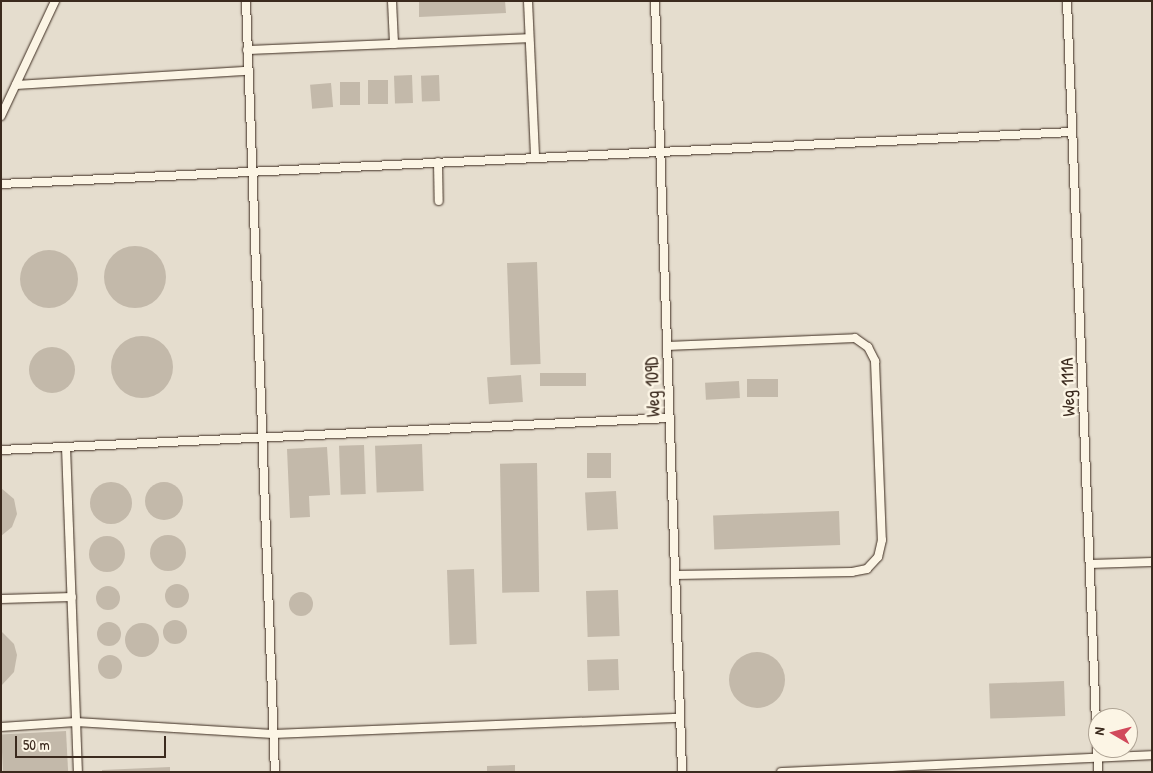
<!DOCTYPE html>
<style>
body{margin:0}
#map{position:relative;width:1153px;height:773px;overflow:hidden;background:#f4eddd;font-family:"Patrick Hand",sans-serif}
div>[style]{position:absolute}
.built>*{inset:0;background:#e5ddce}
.building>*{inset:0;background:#c3b9aa;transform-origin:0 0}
.round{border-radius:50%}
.roads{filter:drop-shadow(0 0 1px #3b2a1e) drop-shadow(0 0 1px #3b2a1e)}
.lane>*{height:8px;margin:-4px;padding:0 4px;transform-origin:4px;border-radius:4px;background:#fcf5e5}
span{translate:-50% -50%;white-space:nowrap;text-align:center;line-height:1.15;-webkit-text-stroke:5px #fcf5e5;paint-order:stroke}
.street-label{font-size:18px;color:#3b2a1e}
.frame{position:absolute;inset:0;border:2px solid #3b2a1e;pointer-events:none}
.north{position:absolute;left:1088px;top:708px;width:50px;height:50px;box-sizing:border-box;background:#fcf5e5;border:1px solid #afa495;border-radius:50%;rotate:278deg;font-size:14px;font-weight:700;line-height:20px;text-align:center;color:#3b2a1e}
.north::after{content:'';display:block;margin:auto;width:18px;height:22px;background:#d1495b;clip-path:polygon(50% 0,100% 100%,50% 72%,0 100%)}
.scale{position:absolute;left:15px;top:736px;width:151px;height:22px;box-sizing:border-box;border:2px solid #3b2a1e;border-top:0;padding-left:6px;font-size:15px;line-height:18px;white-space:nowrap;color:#3b2a1e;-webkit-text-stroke:4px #fcf5e5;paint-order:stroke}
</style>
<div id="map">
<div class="built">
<div style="clip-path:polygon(evenodd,1px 1px,1152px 1px,1152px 772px,1px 772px,1px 1px,1098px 718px,1128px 718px,1128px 748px,1098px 748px,1098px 718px)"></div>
</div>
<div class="building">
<div style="clip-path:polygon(419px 1px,505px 1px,506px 13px,419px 17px)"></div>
<div style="left:412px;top:75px;width:28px;height:18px;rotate:88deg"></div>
<div style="left:439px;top:75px;width:26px;height:18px;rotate:88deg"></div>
<div style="left:368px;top:80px;width:20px;height:24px"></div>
<div style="left:340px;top:82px;width:20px;height:23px"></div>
<div style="left:331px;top:83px;width:24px;height:21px;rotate:85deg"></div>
<div class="round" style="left:104px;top:246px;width:62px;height:62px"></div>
<div class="round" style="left:20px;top:250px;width:58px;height:58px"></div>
<div style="left:537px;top:262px;width:102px;height:30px;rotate:88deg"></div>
<div class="round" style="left:111px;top:336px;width:62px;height:62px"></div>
<div class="round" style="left:29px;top:347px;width:46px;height:46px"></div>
<div style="left:586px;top:373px;width:13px;height:46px;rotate:90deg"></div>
<div style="left:521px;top:375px;width:27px;height:34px;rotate:86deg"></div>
<div style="left:778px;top:379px;width:18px;height:31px;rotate:90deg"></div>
<div style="left:739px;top:381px;width:17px;height:34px;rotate:87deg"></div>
<div style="left:422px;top:444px;width:47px;height:47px;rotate:88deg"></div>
<div style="left:364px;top:445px;width:49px;height:25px;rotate:88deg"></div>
<div style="clip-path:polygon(327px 447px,330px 495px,309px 496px,310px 517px,290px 518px,287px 449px)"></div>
<div style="left:587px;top:453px;width:24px;height:25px"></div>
<div style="left:537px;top:463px;width:129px;height:37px;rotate:89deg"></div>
<div class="round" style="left:145px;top:482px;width:38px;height:38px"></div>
<div class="round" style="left:90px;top:482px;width:42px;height:42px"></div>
<div style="clip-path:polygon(1px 488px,14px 499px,17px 514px,12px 527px,1px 536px)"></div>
<div style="left:616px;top:491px;width:38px;height:31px;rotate:87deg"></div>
<div style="left:839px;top:511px;width:34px;height:126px;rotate:88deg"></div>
<div class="round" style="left:150px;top:535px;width:36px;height:36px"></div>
<div class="round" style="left:89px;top:536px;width:36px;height:36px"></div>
<div style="left:474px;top:569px;width:75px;height:27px;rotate:88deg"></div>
<div class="round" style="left:165px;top:584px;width:24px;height:24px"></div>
<div class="round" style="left:96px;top:586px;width:24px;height:24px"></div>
<div style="left:618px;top:590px;width:46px;height:32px;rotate:88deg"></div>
<div class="round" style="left:289px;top:592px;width:24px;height:24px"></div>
<div class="round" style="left:163px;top:620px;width:24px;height:24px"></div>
<div class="round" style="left:97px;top:622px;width:24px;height:24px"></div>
<div class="round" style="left:125px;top:623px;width:34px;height:34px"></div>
<div style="clip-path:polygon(1px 631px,14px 644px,17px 655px,14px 672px,1px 686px)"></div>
<div class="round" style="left:729px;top:652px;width:56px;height:56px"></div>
<div class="round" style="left:98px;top:655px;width:24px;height:24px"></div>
<div style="left:618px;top:659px;width:31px;height:31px;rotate:88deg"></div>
<div style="left:1064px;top:681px;width:35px;height:75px;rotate:88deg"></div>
<div style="left:66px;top:731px;width:41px;height:65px;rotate:87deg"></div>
<div style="clip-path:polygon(515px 765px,515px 772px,487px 772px,487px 766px)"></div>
<div style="clip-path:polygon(170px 767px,170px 772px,102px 772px,102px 770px)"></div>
</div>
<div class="roads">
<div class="lane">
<div style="left:246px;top:1px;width:772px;rotate:87.85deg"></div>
<div style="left:392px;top:1px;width:43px;rotate:87.3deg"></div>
<div style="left:528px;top:1px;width:157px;rotate:87.4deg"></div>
<div style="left:655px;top:1px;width:771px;rotate:87.99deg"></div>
<div style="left:1067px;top:1px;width:772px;rotate:87.7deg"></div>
<div style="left:247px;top:50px;width:282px;rotate:-2.4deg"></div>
<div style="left:16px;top:85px;width:232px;rotate:-3.5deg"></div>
<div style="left:1px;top:116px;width:127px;rotate:-64.8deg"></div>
<div style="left:438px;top:162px;width:39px;rotate:89deg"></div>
<div style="left:1px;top:184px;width:1072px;rotate:-2.78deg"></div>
<div style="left:667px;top:346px;width:188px;rotate:-2.4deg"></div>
<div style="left:855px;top:338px;width:16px;rotate:35deg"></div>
<div style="left:868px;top:347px;width:16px;rotate:63deg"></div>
<div style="left:875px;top:361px;width:179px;rotate:87.8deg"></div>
<div style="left:882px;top:540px;width:17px;rotate:103deg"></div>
<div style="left:878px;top:557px;width:16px;rotate:133deg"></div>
<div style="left:867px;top:569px;width:15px;rotate:169deg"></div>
<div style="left:852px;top:572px;width:177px;rotate:179deg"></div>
<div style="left:66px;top:447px;width:325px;rotate:87.9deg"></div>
<div style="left:1px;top:450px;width:669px;rotate:-2.74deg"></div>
<div style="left:1090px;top:564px;width:62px;rotate:-1.8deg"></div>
<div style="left:1px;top:599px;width:71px;rotate:-1.6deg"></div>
<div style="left:1px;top:727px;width:75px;rotate:-3.8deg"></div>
<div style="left:76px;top:722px;width:197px;rotate:3.5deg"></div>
<div style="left:273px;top:734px;width:407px;rotate:-2.3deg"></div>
<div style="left:781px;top:772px;width:371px;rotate:-2.6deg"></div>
</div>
</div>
<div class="street-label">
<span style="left:653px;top:387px;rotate:-92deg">Weg 109D</span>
<span style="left:1068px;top:387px;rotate:-92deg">Weg 111A</span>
</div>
<div class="frame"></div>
<div class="north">N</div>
<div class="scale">50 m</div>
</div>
